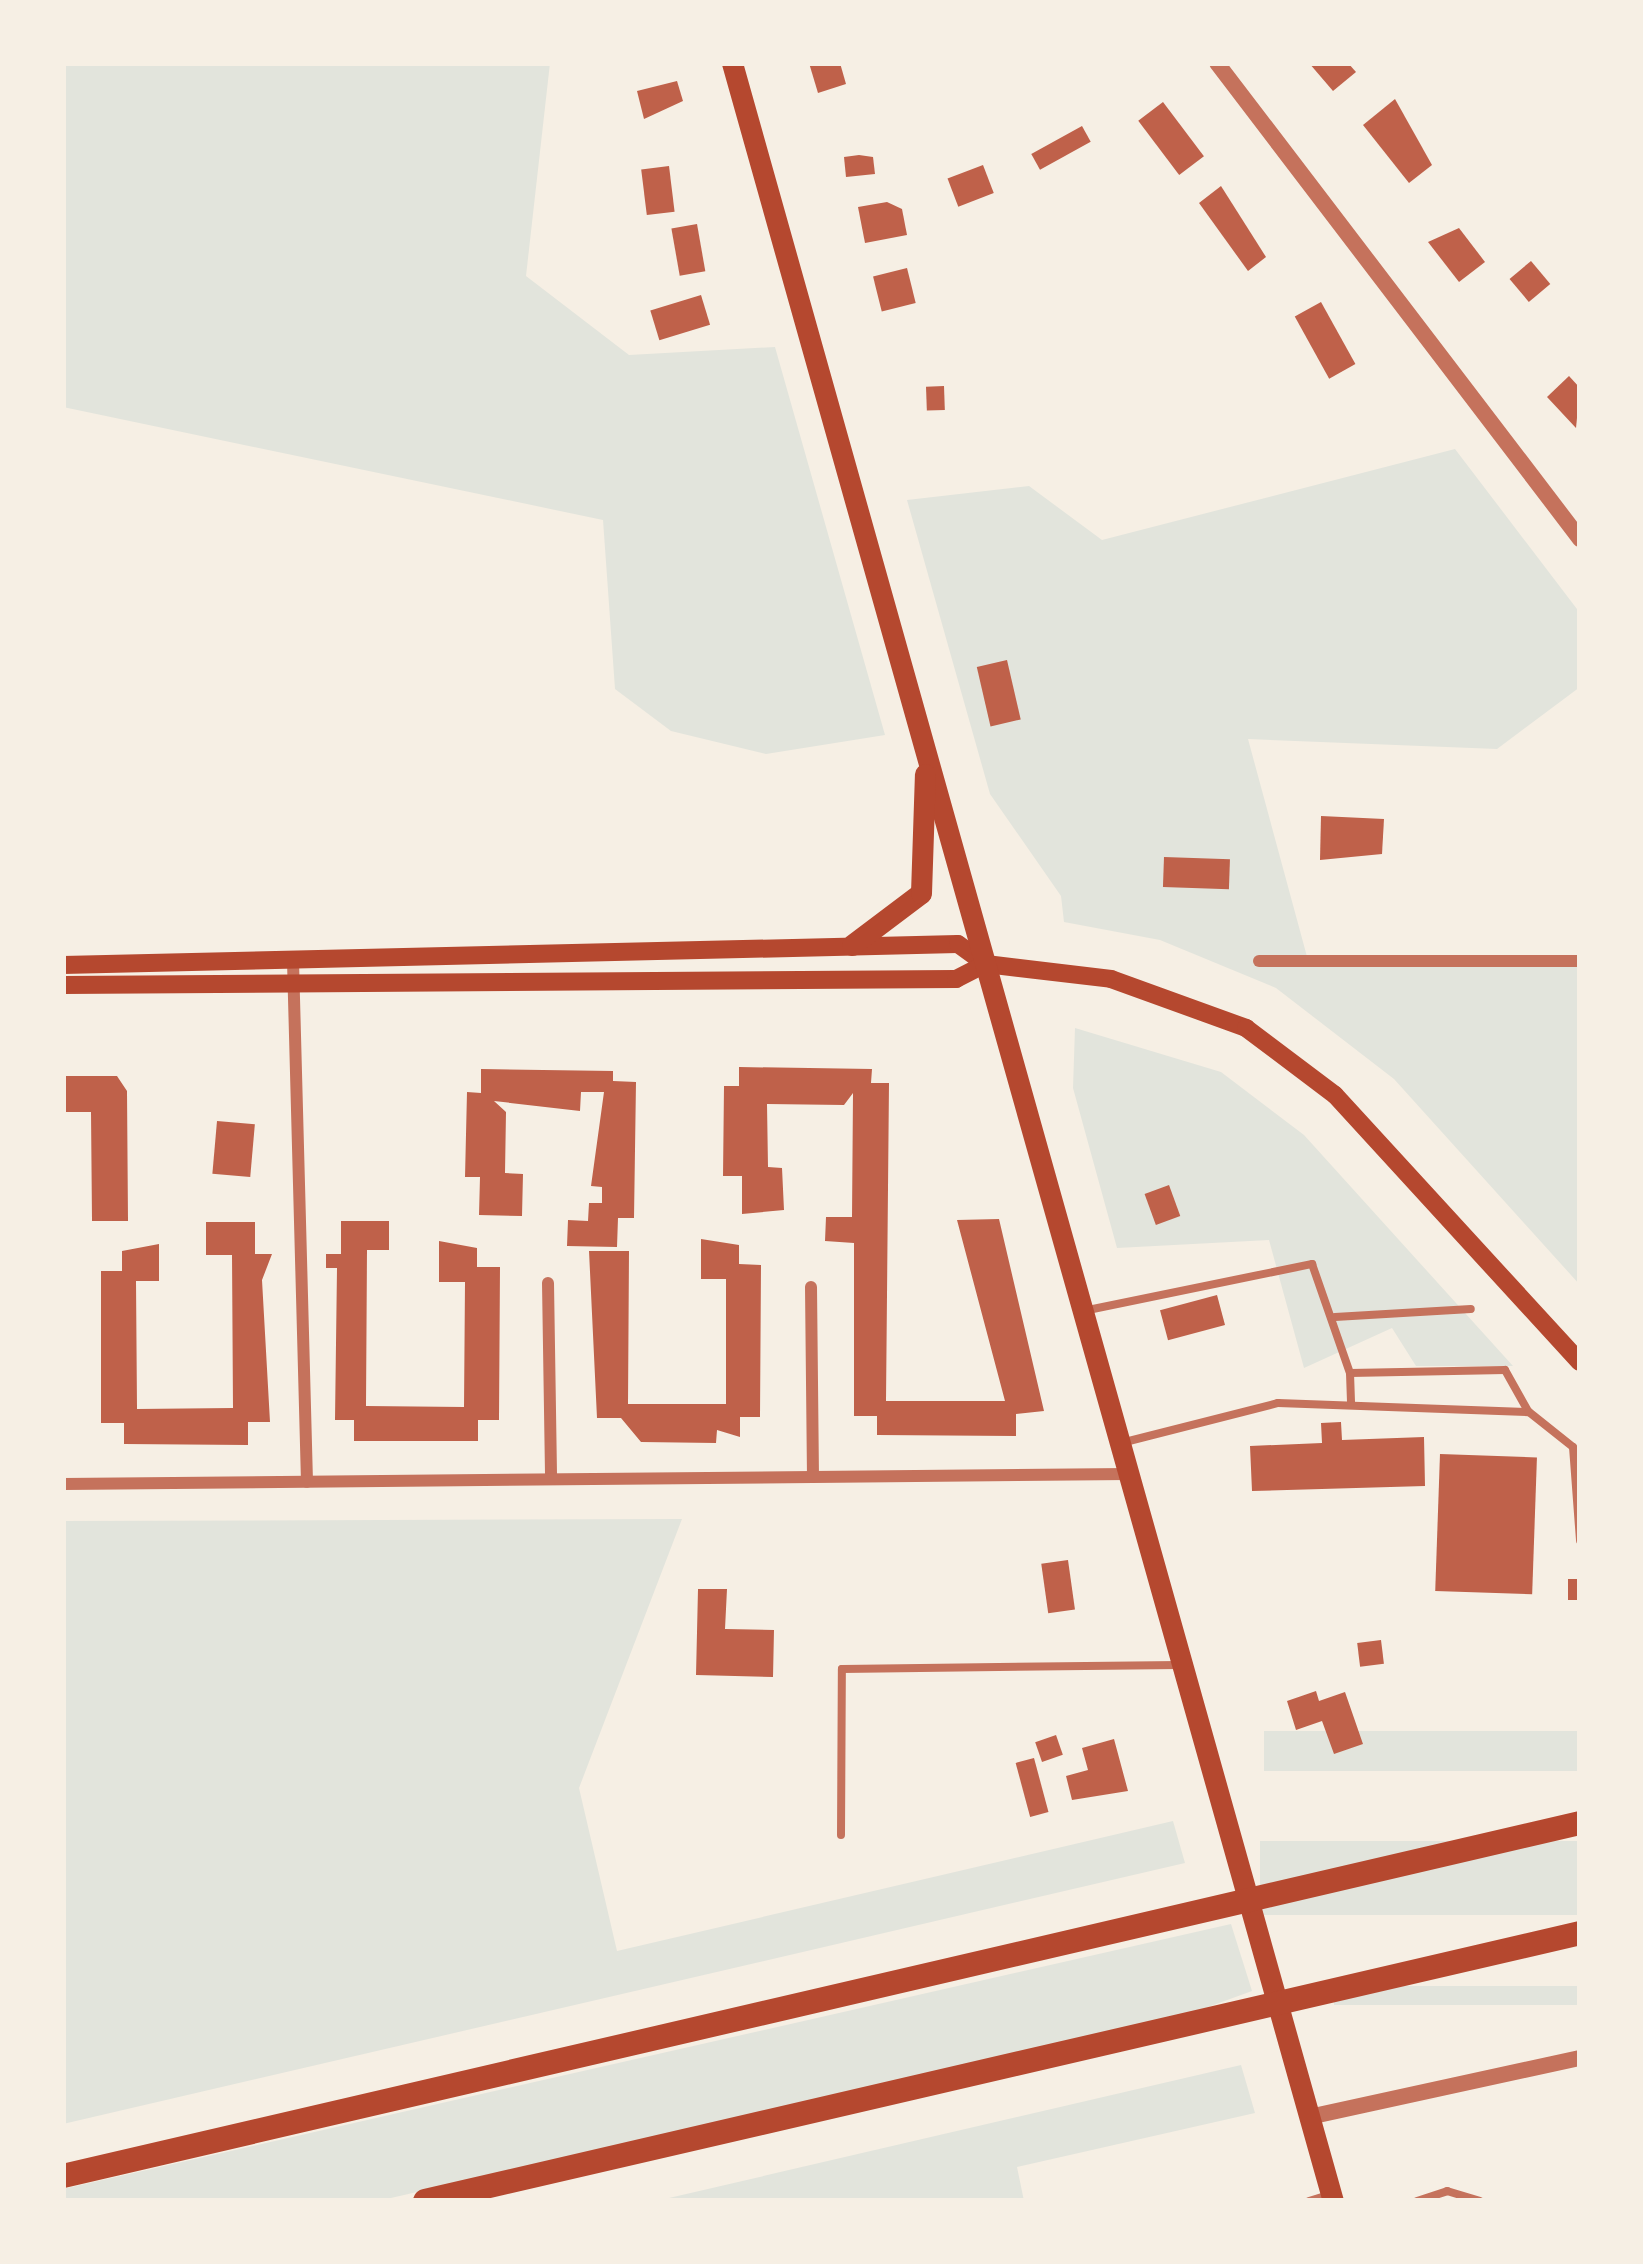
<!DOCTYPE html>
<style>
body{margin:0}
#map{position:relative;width:1643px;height:2264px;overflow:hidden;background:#f6efe4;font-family:"Source Sans 3",sans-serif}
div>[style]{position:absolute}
.green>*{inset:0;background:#e2e4dc;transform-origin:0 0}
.building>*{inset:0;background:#bf614a;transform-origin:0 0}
.service>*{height:8px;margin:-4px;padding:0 4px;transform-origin:4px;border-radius:4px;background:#c5725c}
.minor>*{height:12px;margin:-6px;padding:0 6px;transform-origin:6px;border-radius:6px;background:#c5725c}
.tertiary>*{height:16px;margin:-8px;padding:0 8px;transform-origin:8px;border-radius:8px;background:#c5725c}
.secondary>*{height:18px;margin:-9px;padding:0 9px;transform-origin:9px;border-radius:9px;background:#b5482f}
.primary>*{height:21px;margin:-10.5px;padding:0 10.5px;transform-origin:10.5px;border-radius:10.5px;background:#b5482f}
.motorway>*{height:24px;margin:-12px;padding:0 12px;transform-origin:12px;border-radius:12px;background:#b5482f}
span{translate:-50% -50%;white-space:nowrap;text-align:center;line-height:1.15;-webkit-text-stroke:10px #f6efe4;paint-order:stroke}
.frame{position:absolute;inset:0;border:66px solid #f6efe4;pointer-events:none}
</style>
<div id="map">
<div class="green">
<div style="clip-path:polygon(63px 63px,550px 63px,526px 276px,629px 355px,775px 347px,885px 735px,766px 754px,671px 731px,615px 689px,603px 520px,63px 407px)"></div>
<div style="clip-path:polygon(1455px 449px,1580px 613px,1580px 687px,1497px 749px,1248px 739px,1309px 964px,1580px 961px,1580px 1285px,1394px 1079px,1276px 988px,1160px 940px,1064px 922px,1061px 896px,990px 794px,907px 500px,1029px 486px,1102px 540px)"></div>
<div style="clip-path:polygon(1075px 1028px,1221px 1072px,1304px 1135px,1513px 1366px,1416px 1366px,1392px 1328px,1304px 1368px,1269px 1240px,1117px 1248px,1073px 1088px)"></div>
<div style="clip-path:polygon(682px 1519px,579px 1788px,617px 1951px,1173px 1821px,1185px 1863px,63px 2124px,63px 1521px)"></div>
<div style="left:1580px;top:1731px;width:40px;height:316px;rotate:90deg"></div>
<div style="left:1580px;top:1841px;width:74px;height:320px;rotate:90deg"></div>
<div style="clip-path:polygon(1231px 1924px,1252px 1991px,1197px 2011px,378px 2201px,63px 2201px,63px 2189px)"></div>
<div style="left:1580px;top:1986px;width:19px;height:246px;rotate:90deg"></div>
<div style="clip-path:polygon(1241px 2065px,1255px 2113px,1017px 2167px,1024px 2201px,656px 2201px)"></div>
</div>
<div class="building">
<div style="clip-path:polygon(809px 63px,840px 63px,846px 84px,818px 93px)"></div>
<div style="clip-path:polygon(1309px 63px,1348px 63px,1356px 72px,1333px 91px)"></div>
<div style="clip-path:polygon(677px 81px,683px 101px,644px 119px,637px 91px)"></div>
<div style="clip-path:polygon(1395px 99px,1432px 165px,1409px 183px,1363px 125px)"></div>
<div style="left:1163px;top:102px;width:68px;height:31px;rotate:53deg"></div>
<div style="left:1082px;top:126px;width:18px;height:58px;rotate:61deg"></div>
<div style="clip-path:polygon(859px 155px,873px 157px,875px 174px,846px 177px,844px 157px)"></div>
<div style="left:983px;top:165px;width:30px;height:38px;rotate:69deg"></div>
<div style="left:669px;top:166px;width:46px;height:28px;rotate:83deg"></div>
<div style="clip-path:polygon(1221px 186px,1266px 257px,1248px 271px,1199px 203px)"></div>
<div style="clip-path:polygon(887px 202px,902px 209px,907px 235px,865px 243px,858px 207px)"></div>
<div style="left:697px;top:224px;width:48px;height:26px;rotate:80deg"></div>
<div style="clip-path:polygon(1459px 228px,1485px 262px,1459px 282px,1428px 242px)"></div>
<div style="left:1531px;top:261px;width:30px;height:28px;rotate:50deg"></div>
<div style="left:907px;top:268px;width:36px;height:35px;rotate:76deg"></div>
<div style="left:701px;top:295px;width:31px;height:53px;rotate:73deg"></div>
<div style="left:1321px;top:302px;width:71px;height:30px;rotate:61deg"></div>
<div style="clip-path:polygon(1569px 376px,1580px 388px,1576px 428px,1547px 397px)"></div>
<div style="left:944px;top:386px;width:24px;height:18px;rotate:88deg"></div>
<div style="left:1007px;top:660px;width:61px;height:31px;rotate:77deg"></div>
<div style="clip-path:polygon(1321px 816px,1384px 819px,1382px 854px,1320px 860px)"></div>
<div style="left:1164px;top:857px;width:66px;height:30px;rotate:2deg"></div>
<div style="clip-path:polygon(739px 1067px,872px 1069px,871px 1083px,889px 1083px,886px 1401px,1005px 1401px,957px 1220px,999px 1219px,1044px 1411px,1016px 1414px,1016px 1436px,877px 1435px,877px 1416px,854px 1416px,854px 1243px,825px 1241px,826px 1217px,852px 1217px,853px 1093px,844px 1105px,767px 1104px,768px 1167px,782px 1168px,784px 1210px,742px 1214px,742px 1176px,723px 1176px,724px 1086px,739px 1086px)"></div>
<div style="clip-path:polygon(481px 1069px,613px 1071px,613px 1081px,636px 1082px,634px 1218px,618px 1218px,617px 1247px,567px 1246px,568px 1220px,588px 1221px,589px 1203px,602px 1203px,602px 1187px,591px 1186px,604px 1092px,581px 1092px,580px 1111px,494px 1101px,506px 1112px,505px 1173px,523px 1174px,522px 1216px,479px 1215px,480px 1177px,465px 1177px,467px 1092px,481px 1093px)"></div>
<div style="clip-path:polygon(63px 1076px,117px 1076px,127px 1091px,128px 1221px,92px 1221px,91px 1112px,63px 1112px)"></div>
<div style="left:217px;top:1121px;width:38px;height:53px;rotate:5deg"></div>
<div style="left:1169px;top:1185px;width:33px;height:26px;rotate:70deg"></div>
<div style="clip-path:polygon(341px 1221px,389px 1221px,389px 1250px,367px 1250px,366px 1406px,464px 1407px,465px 1282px,439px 1282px,439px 1241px,477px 1248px,477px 1267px,500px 1267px,499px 1420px,478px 1420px,478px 1441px,354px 1441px,354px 1420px,335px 1420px,337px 1268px,326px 1268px,326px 1254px,341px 1254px)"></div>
<div style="clip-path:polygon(206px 1222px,255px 1222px,255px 1254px,272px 1254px,262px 1280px,270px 1422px,248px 1422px,248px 1445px,124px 1444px,124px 1423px,101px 1423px,101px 1271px,122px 1271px,122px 1251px,159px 1244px,159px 1281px,136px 1281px,137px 1409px,233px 1408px,232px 1255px,206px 1255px)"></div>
<div style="clip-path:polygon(701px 1239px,739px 1245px,739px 1264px,761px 1265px,760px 1417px,740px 1417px,740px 1437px,717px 1430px,716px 1443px,641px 1442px,621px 1418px,597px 1418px,589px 1251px,629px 1251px,628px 1404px,726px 1404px,726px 1279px,701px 1279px)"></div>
<div style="left:1217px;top:1295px;width:31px;height:59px;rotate:75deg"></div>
<div style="clip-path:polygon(1341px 1422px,1342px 1440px,1424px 1437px,1425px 1486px,1252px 1491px,1250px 1446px,1322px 1443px,1321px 1423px)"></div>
<div style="left:1440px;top:1454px;width:97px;height:137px;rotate:2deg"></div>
<div style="left:1068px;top:1560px;width:50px;height:27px;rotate:82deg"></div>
<div style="left:1568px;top:1579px;width:12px;height:21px"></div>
<div style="clip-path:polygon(698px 1589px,727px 1589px,725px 1629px,774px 1630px,773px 1677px,696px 1675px)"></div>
<div style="left:1381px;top:1640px;width:24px;height:24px;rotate:83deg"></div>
<div style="clip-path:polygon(1316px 1691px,1319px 1701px,1345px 1692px,1363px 1744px,1334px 1754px,1322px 1721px,1296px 1730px,1287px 1701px)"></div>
<div style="left:1056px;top:1735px;width:21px;height:22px;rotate:71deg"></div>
<div style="clip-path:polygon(1114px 1739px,1128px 1791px,1072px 1800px,1066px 1776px,1088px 1770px,1082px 1748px)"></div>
<div style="left:1034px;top:1758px;width:56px;height:19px;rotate:75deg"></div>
</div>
<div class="service">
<div style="left:1088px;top:1310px;width:229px;rotate:-11.6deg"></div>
<div style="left:1312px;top:1264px;width:115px;rotate:70.8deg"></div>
<div style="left:1350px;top:1373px;width:155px;rotate:-1.1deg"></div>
<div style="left:1505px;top:1370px;width:47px;rotate:60.7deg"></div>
<div style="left:1335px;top:1317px;width:136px;rotate:-3.4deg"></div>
<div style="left:1350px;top:1373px;width:29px;rotate:88deg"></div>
<div style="left:1125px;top:1442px;width:158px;rotate:-14.3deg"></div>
<div style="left:1278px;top:1403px;width:251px;rotate:2.1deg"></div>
<div style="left:1529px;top:1412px;width:56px;rotate:38.5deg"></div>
<div style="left:1573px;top:1447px;width:94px;rotate:85.7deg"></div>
<div style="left:841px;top:1835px;width:166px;rotate:-89.7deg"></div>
<div style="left:842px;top:1669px;width:337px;rotate:-0.7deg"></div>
<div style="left:1309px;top:2201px;width:21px;rotate:-17deg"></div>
<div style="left:1417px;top:2201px;width:32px;rotate:-18deg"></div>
<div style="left:1447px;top:2191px;width:34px;rotate:17deg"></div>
</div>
<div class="minor">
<div style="left:293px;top:961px;width:521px;rotate:88.46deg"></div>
<div style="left:1259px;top:961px;width:321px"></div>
<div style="left:548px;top:1283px;width:196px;rotate:89.1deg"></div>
<div style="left:811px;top:1287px;width:188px;rotate:89.4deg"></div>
<div style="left:63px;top:1484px;width:1065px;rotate:-0.54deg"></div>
</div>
<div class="tertiary">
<div style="left:1217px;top:63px;width:599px;rotate:52.67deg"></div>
<div style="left:1309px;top:2117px;width:277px;rotate:-12.3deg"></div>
</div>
<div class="secondary">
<div style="left:63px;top:965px;width:895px;rotate:-1.34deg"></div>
<div style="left:958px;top:944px;width:34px;rotate:36deg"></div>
<div style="left:63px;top:985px;width:893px;rotate:-0.38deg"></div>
<div style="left:956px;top:979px;width:34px;rotate:-27deg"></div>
<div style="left:986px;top:964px;width:126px;rotate:6.8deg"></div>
<div style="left:1111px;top:979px;width:144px;rotate:19.9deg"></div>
<div style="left:1246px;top:1028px;width:111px;rotate:37deg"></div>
<div style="left:1335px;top:1095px;width:362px;rotate:47.5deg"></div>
</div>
<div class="primary">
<div style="left:732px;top:63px;width:2221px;rotate:74.3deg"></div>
<div style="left:852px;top:945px;width:86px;rotate:-37deg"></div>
<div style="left:921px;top:893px;width:119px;rotate:-88.1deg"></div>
</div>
<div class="motorway">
<div style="left:63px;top:2176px;width:1558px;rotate:-13.1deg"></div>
<div style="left:425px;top:2201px;width:1186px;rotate:-13.06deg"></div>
</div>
<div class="frame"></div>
</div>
